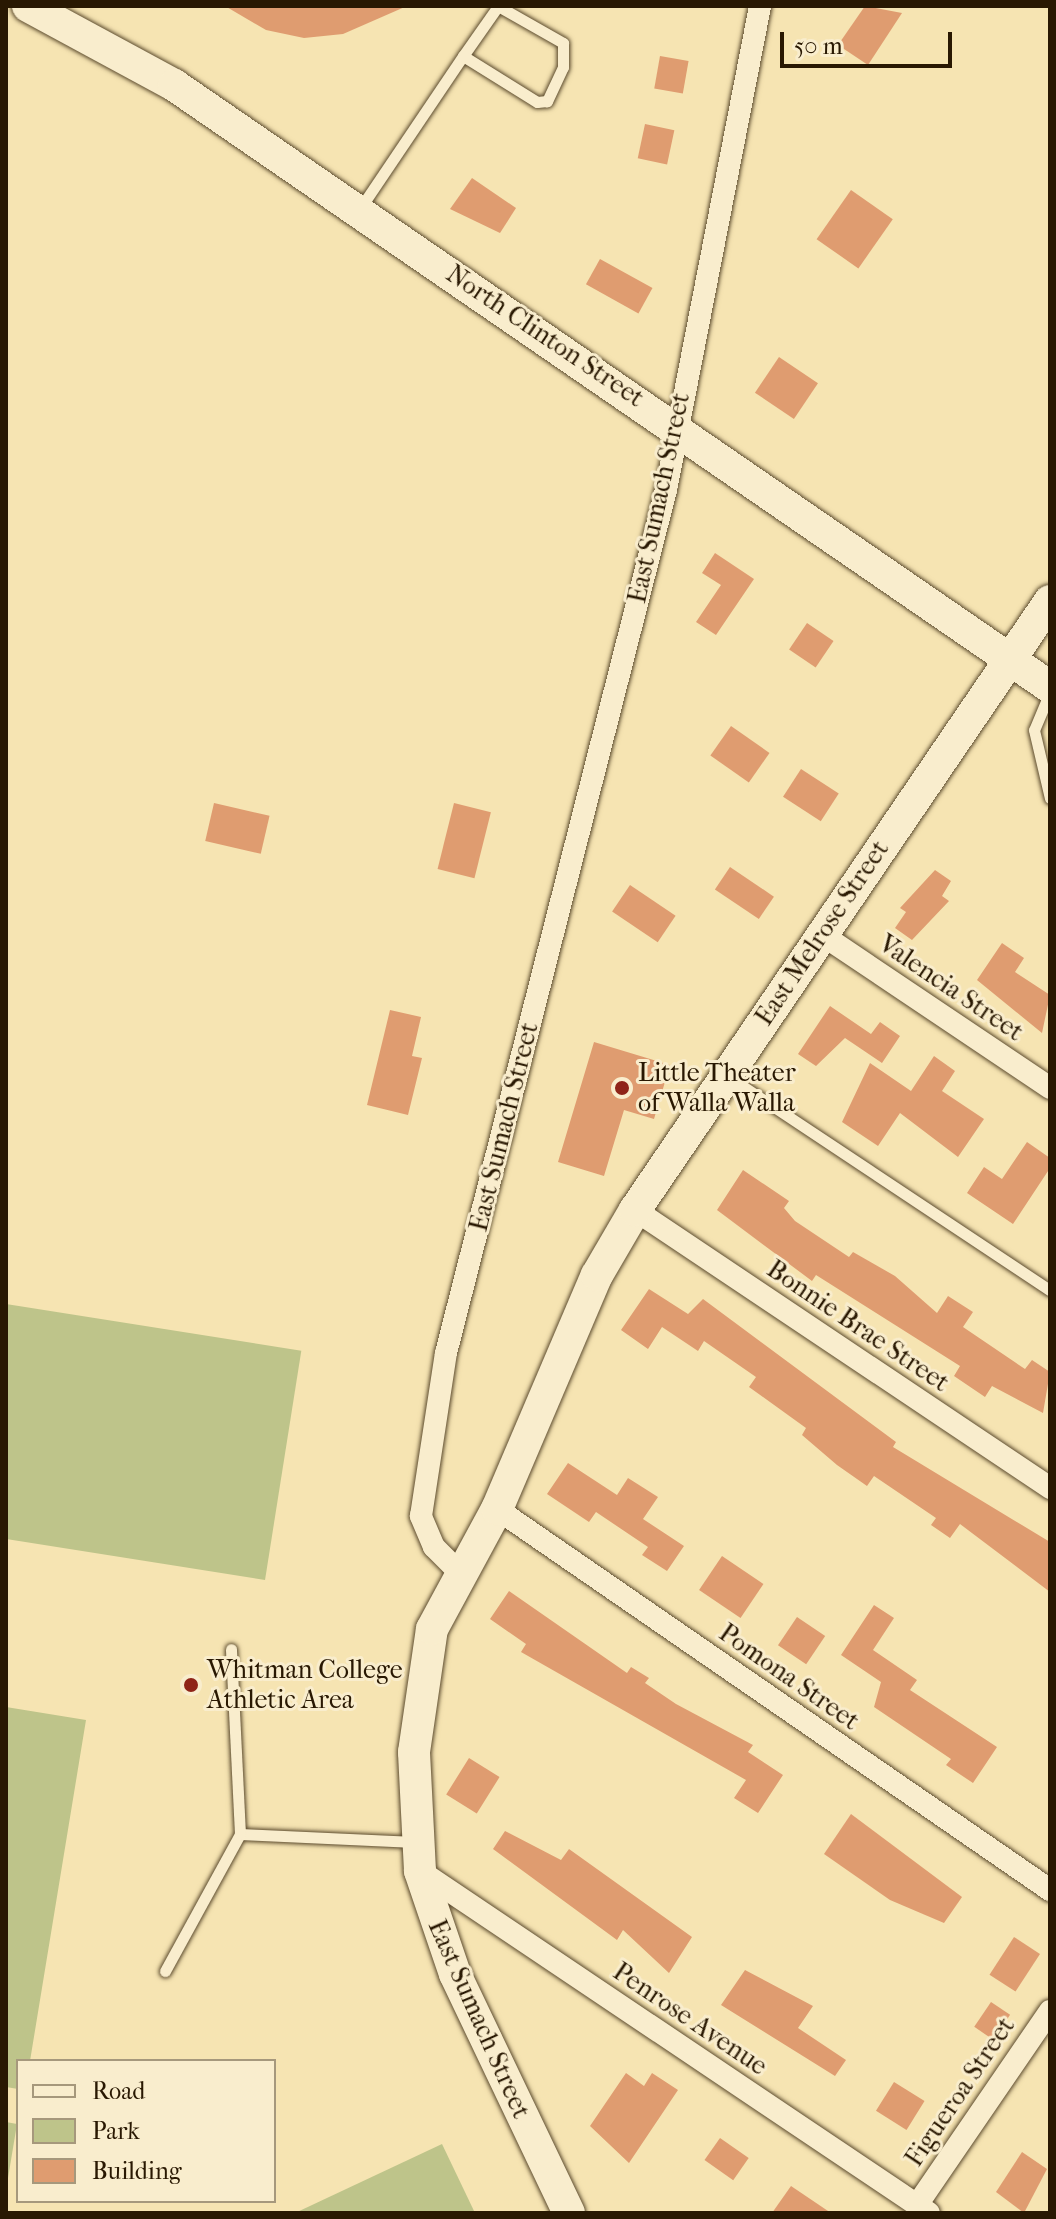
<!DOCTYPE html>
<style>
body{margin:0}
#map{position:relative;width:1056px;height:2219px;overflow:hidden;background:#f6e4b2;font-family:"IM FELL French Canon",serif}
div>[style]{position:absolute}
.green>*{inset:0;background:#bec48a;transform-origin:0 0}
.building>*{inset:0;background:#df9c70;transform-origin:0 0}
.roads{filter:drop-shadow(0 0 2px #5c4b2e) drop-shadow(0 0 2px #5c4b2e)}
.lane>*{height:11px;margin:-5.5px;padding:0 5.5px;transform-origin:5.5px;border-radius:5.5px;background:#f9edcd}
.street>*{height:22px;margin:-11px;padding:0 11px;transform-origin:11px;border-radius:11px;background:#f9edcd}
.secondary>*{height:32px;margin:-16px;padding:0 16px;transform-origin:16px;border-radius:16px;background:#f9edcd}
.dots>*{width:22px;height:22px;translate:-50% -50%;box-sizing:border-box;border:4px solid #f9edcd;border-radius:50%}
span{translate:-50% -50%;white-space:nowrap;text-align:center;line-height:1.15;-webkit-text-stroke:6px #f9edcd;paint-order:stroke}
.street-label{font-size:26px;color:#291802}
.poi-label{font-size:26px;color:#291802}
.left{translate:0 -50%;text-align:left}
.frame{position:absolute;inset:0;border:8px solid #291802;pointer-events:none}
.legend{position:absolute;left:16px;top:2059px;width:260px;height:144px;box-sizing:border-box;background:#f9edcd;border:2px solid #a6987c;margin:0;padding:10px 14px;list-style:none;font-size:24px;color:#291802}
.legend li{display:flex;align-items:center;gap:16px;height:40px}
.legend b{width:40px;border:2px solid #a6987c}
.scale{position:absolute;left:780px;top:32px;width:172px;height:36px;box-sizing:border-box;border:4px solid #291802;border-top:0;padding-left:10px;font-size:24px;line-height:28px;white-space:nowrap;color:#291802;-webkit-text-stroke:6px #f9edcd;paint-order:stroke}
</style>
<div id="map">
<div class="green">
<div style="left:6px;top:1304px;width:299px;height:232px;rotate:9deg"></div>
<div style="clip-path:polygon(6px 1707px,86px 1720px,30px 2061px,18px 2061px,18px 2089px,6px 2087px)"></div>
<div style="clip-path:polygon(6px 2122px,17px 2124px,6px 2190px)"></div>
<div style="clip-path:polygon(442px 2144px,475px 2213px,295px 2213px)"></div>
</div>
<div class="building">
<div style="clip-path:polygon(225px 6px,407px 6px,343px 34px,304px 38px,266px 30px)"></div>
<div style="clip-path:polygon(865px 6px,902px 13px,868px 65px,838px 45px)"></div>
<div style="left:660px;top:56px;width:29px;height:33px;rotate:10deg"></div>
<div style="left:645px;top:124px;width:30px;height:35px;rotate:12deg"></div>
<div style="clip-path:polygon(472px 178px,516px 208px,500px 233px,450px 209px)"></div>
<div style="left:851px;top:190px;width:51px;height:60px;rotate:35deg"></div>
<div style="left:600px;top:259px;width:60px;height:29px;rotate:29deg"></div>
<div style="left:779px;top:357px;width:47px;height:43px;rotate:34deg"></div>
<div style="clip-path:polygon(715px 553px,754px 579px,716px 635px,696px 622px,721px 585px,702px 573px)"></div>
<div style="left:807px;top:623px;width:32px;height:32px;rotate:34deg"></div>
<div style="left:731px;top:726px;width:47px;height:36px;rotate:35deg"></div>
<div style="left:801px;top:769px;width:45px;height:33px;rotate:33deg"></div>
<div style="left:214px;top:803px;width:57px;height:39px;rotate:13deg"></div>
<div style="left:454px;top:803px;width:38px;height:68px;rotate:14deg"></div>
<div style="left:730px;top:867px;width:53px;height:27px;rotate:34deg"></div>
<div style="clip-path:polygon(935px 870px,951px 881px,942px 896px,949px 901px,912px 940px,895px 928px,906px 912px,900px 908px)"></div>
<div style="left:630px;top:885px;width:55px;height:32px;rotate:34deg"></div>
<div style="clip-path:polygon(1002px 943px,1024px 958px,1015px 972px,1050px 995px,1042px 1033px,977px 980px)"></div>
<div style="clip-path:polygon(830px 1006px,871px 1034px,880px 1022px,900px 1036px,882px 1063px,845px 1038px,816px 1066px,798px 1054px)"></div>
<div style="clip-path:polygon(390px 1010px,421px 1017px,412px 1056px,422px 1058px,408px 1115px,367px 1105px)"></div>
<div style="clip-path:polygon(594px 1042px,670px 1065px,654px 1119px,624px 1110px,604px 1176px,558px 1162px)"></div>
<div style="clip-path:polygon(934px 1056px,955px 1071px,942px 1091px,984px 1119px,958px 1157px,900px 1113px,878px 1146px,842px 1122px,870px 1063px,911px 1091px)"></div>
<div style="clip-path:polygon(1027px 1142px,1050px 1158px,1050px 1168px,1013px 1224px,967px 1193px,984px 1167px,1002px 1179px)"></div>
<div style="clip-path:polygon(743px 1170px,789px 1201px,784px 1208px,795px 1221px,849px 1257px,853px 1252px,895px 1276px,937px 1313px,948px 1296px,973px 1312px,963px 1327px,1025px 1369px,1032px 1360px,1050px 1372px,1043px 1413px,992px 1386px,985px 1397px,954px 1376px,960px 1366px,816px 1275px,812px 1281px,717px 1210px)"></div>
<div style="clip-path:polygon(649px 1289px,688px 1314px,703px 1299px,896px 1442px,893px 1447px,1050px 1542px,1050px 1592px,960px 1524px,950px 1538px,931px 1525px,936px 1518px,874px 1476px,867px 1486px,837px 1465px,802px 1435px,806px 1428px,749px 1387px,756px 1377px,704px 1341px,698px 1351px,662px 1327px,648px 1349px,621px 1330px)"></div>
<div style="clip-path:polygon(568px 1463px,617px 1495px,628px 1478px,658px 1497px,643px 1519px,684px 1546px,667px 1571px,642px 1555px,648px 1547px,596px 1512px,589px 1522px,547px 1494px)"></div>
<div style="left:722px;top:1556px;width:50px;height:41px;rotate:34deg"></div>
<div style="clip-path:polygon(509px 1591px,627px 1673px,631px 1667px,649px 1678px,645px 1683px,676px 1704px,753px 1745px,748px 1752px,783px 1775px,758px 1813px,734px 1798px,746px 1780px,521px 1652px,526px 1644px,490px 1619px)"></div>
<div style="clip-path:polygon(874px 1605px,894px 1618px,873px 1650px,917px 1680px,910px 1690px,997px 1747px,973px 1783px,946px 1765px,951px 1759px,874px 1707px,881px 1682px,841px 1655px)"></div>
<div style="left:797px;top:1617px;width:34px;height:34px;rotate:34deg"></div>
<div style="left:469px;top:1758px;width:36px;height:43px;rotate:32deg"></div>
<div style="clip-path:polygon(851px 1814px,962px 1897px,944px 1923px,890px 1900px,824px 1854px)"></div>
<div style="clip-path:polygon(505px 1831px,561px 1860px,569px 1849px,692px 1937px,669px 1973px,623px 1930px,617px 1940px,493px 1849px)"></div>
<div style="left:1014px;top:1937px;width:31px;height:45px;rotate:33deg"></div>
<div style="clip-path:polygon(745px 1970px,813px 2006px,798px 2028px,846px 2060px,835px 2076px,721px 2005px)"></div>
<div style="left:991px;top:2002px;width:23px;height:30px;rotate:34deg"></div>
<div style="clip-path:polygon(626px 2073px,644px 2086px,652px 2073px,678px 2090px,629px 2163px,590px 2126px)"></div>
<div style="left:894px;top:2082px;width:36px;height:34px;rotate:32deg"></div>
<div style="left:720px;top:2138px;width:35px;height:27px;rotate:35deg"></div>
<div style="clip-path:polygon(1022px 2152px,1047px 2169px,1024px 2213px,996px 2192px)"></div>
<div style="clip-path:polygon(791px 2186px,831px 2213px,772px 2213px)"></div>
</div>
<div class="roads">
<div class="lane">
<div style="left:359px;top:210px;width:186px;rotate:-56deg"></div>
<div style="left:463px;top:56px;width:61px;rotate:-55deg"></div>
<div style="left:498px;top:6px;width:75px;rotate:29.6deg"></div>
<div style="left:563px;top:43px;width:24px;rotate:90deg"></div>
<div style="left:563px;top:67px;width:38px;rotate:115deg"></div>
<div style="left:547px;top:101px;width:10px;rotate:174deg"></div>
<div style="left:537px;top:102px;width:87px;rotate:-148.1deg"></div>
<div style="left:1050px;top:692px;width:41px;rotate:112.8deg"></div>
<div style="left:1034px;top:730px;width:70px;rotate:76.8deg"></div>
<div style="left:729px;top:1077px;width:385px;rotate:33.6deg"></div>
<div style="left:240px;top:1834px;width:175px;rotate:2.6deg"></div>
<div style="left:165px;top:1971px;width:156px;rotate:-61.3deg"></div>
<div style="left:240px;top:1834px;width:185px;rotate:-92.8deg"></div>
</div>
<div class="street">
<div style="left:821px;top:934px;width:276px;rotate:33.9deg"></div>
<div style="left:635px;top:1210px;width:500px;rotate:33.8deg"></div>
<div style="left:497px;top:1509px;width:672px;rotate:34.57deg"></div>
<div style="left:460px;top:1573px;width:37px;rotate:-135deg"></div>
<div style="left:434px;top:1547px;width:34px;rotate:-113deg"></div>
<div style="left:421px;top:1516px;width:165px;rotate:-81.3deg"></div>
<div style="left:446px;top:1353px;width:891px;rotate:-75.7deg"></div>
<div style="left:666px;top:490px;width:493px;rotate:-79deg"></div>
<div style="left:420px;top:1871px;width:613px;rotate:33.9deg"></div>
<div style="left:917px;top:2205px;width:235px;rotate:-55.6deg"></div>
</div>
<div class="secondary">
<div style="left:28px;top:6px;width:166px;rotate:28.4deg"></div>
<div style="left:174px;top:85px;width:1063px;rotate:34.5deg"></div>
<div style="left:569px;top:2213px;width:265px;rotate:-115.5deg"></div>
<div style="left:455px;top:1974px;width:109px;rotate:-108.8deg"></div>
<div style="left:420px;top:1871px;width:119px;rotate:-92.9deg"></div>
<div style="left:414px;top:1752px;width:124px;rotate:-81.7deg"></div>
<div style="left:432px;top:1629px;width:136px;rotate:-61.6deg"></div>
<div style="left:497px;top:1509px;width:254px;rotate:-66.9deg"></div>
<div style="left:597px;top:1275px;width:75px;rotate:-59.7deg"></div>
<div style="left:635px;top:1210px;width:737px;rotate:-55.73deg"></div>
</div>
</div>
<div class="dots">
<div style="left:622px;top:1088px;background:#8f2418"></div>
<div style="left:191px;top:1685px;background:#8f2418"></div>
</div>
<div class="street-label">
<span style="left:545px;top:336px;rotate:34deg">North Clinton Street</span>
<span style="left:659px;top:498px;rotate:-78deg">East Sumach Street</span>
<span style="left:822px;top:933px;rotate:-56deg">East Melrose Street</span>
<span style="left:951px;top:988px;rotate:34deg">Valencia Street</span>
<span style="left:504px;top:1127px;rotate:-76deg">East Sumach Street</span>
<span style="left:858px;top:1326px;rotate:34deg">Bonnie Brae Street</span>
<span style="left:789px;top:1677px;rotate:35deg">Pomona Street</span>
<span style="left:479px;top:2019px;rotate:66deg">East Sumach Street</span>
<span style="left:690px;top:2019px;rotate:34deg">Penrose Avenue</span>
<span style="left:960px;top:2092px;rotate:-56deg">Figueroa Street</span>
</div>
<div class="poi-label">
<span class="left" style="left:638px;top:1088px">Little Theater<br>of Walla Walla</span>
<span class="left" style="left:207px;top:1685px">Whitman College<br>Athletic Area</span>
</div>
<div class="frame"></div>
<ul class="legend">
<li><b style="height:10px;background:#f9edcd"></b>Road</li>
<li><b style="height:22px;background:#bec48a"></b>Park</li>
<li><b style="height:22px;background:#df9c70"></b>Building</li>
</ul>
<div class="scale">50 m</div>
</div>
